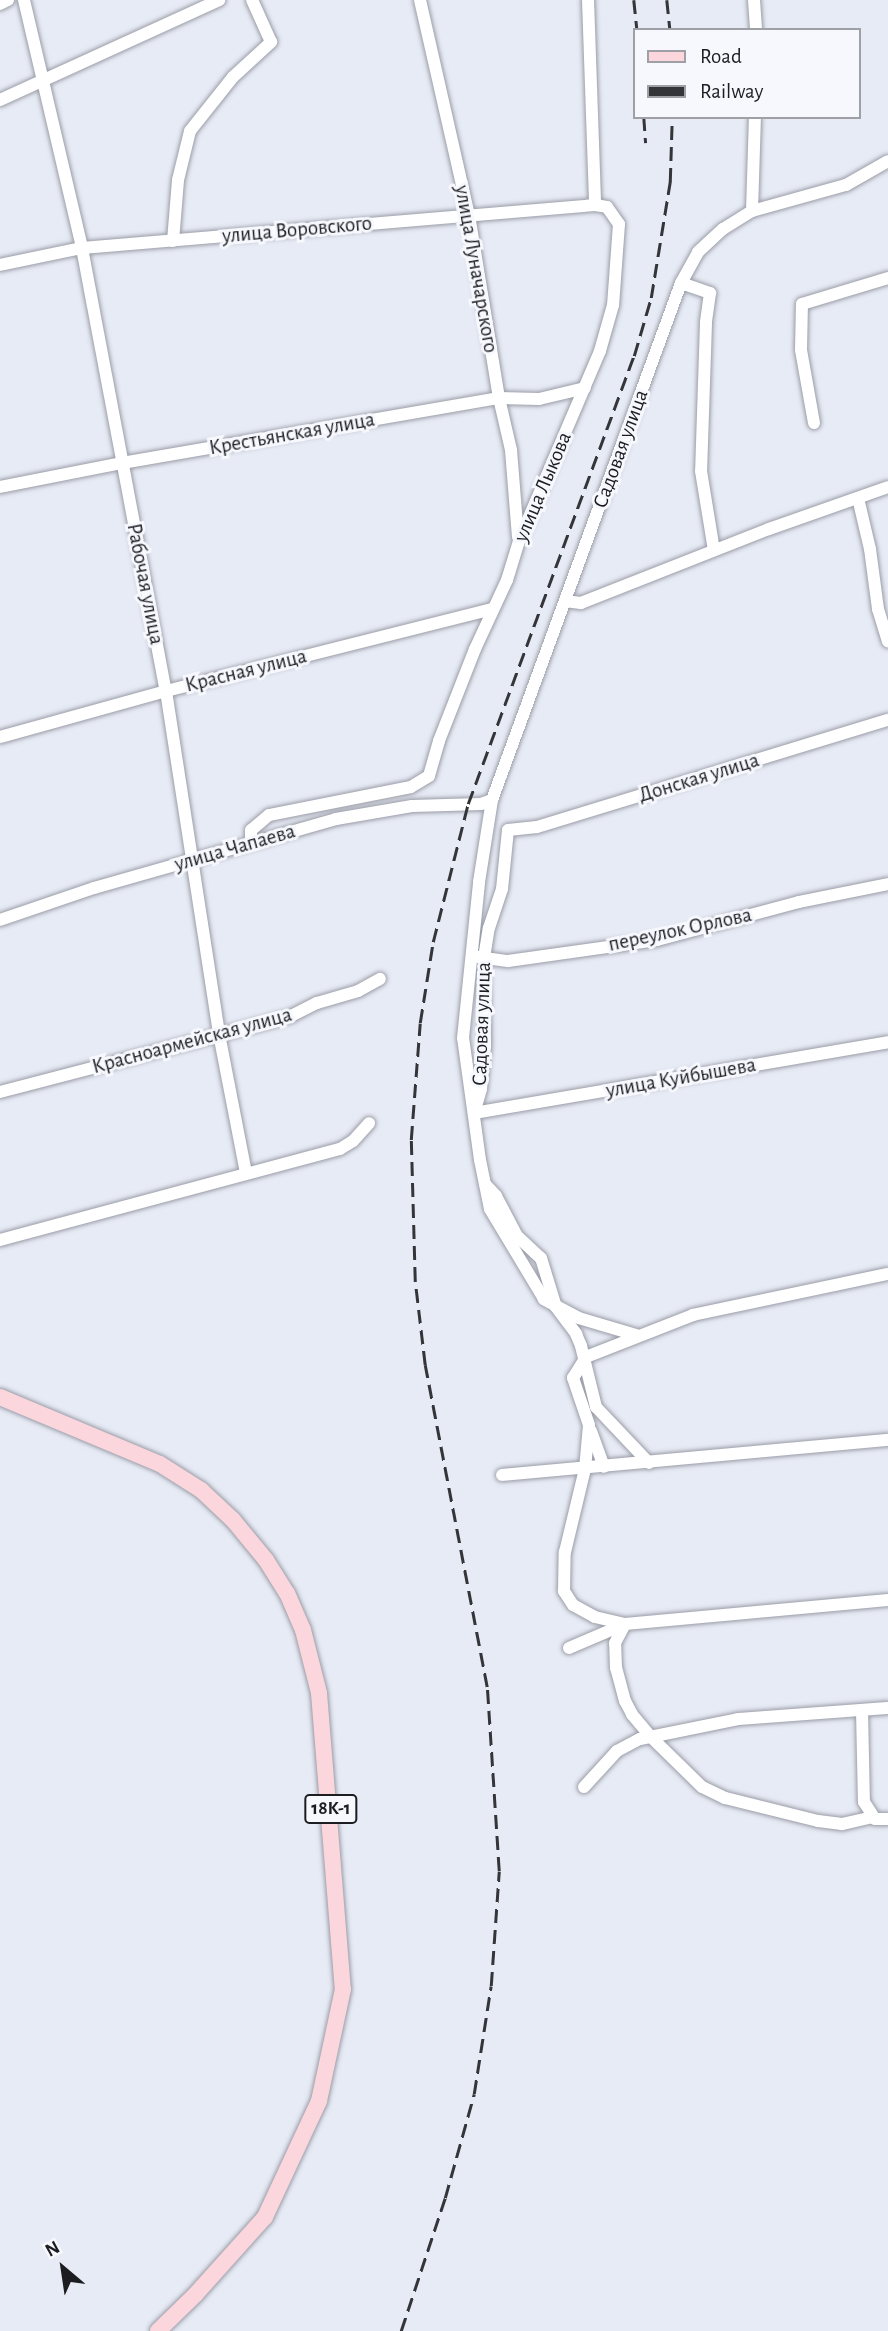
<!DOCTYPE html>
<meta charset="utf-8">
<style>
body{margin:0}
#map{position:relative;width:888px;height:2331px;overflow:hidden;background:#e7ebf5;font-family:"Alegreya Sans",sans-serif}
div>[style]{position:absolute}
.roads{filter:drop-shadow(0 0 2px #9a9da7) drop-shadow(0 0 2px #9a9da7)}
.minor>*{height:12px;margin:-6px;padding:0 6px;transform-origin:6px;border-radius:6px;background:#fff}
.major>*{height:16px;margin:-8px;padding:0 8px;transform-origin:8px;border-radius:8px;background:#fbd6dd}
.rail>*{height:2.5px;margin-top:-1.25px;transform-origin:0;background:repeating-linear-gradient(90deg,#333539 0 14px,transparent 0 21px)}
span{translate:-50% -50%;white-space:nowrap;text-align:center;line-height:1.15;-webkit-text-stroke:6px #f6f8fe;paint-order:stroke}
.shield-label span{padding:2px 5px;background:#f6f8fe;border:2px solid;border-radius:5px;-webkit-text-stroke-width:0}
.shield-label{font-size:19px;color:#1c1d21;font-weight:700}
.street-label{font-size:21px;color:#1c1d21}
.legend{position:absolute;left:633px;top:28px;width:228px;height:91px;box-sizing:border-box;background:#f6f8fe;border:2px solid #9fa0a6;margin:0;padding:9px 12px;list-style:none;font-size:21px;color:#1c1d21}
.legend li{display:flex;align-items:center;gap:14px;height:35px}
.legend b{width:35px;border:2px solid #9fa0a6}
.north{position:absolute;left:28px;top:2233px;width:70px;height:70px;-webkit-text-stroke:5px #f6f8fe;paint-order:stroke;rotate:331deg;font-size:19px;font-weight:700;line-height:28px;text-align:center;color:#1c1d21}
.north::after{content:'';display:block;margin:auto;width:24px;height:32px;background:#1c1d21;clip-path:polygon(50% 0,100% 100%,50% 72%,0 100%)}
</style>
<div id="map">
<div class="roads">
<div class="minor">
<div style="left:24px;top:0;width:255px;rotate:76.8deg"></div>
<div style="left:82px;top:248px;width:451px;rotate:79.3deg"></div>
<div style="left:166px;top:691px;width:347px;rotate:81.2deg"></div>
<div style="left:219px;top:1034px;width:142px;rotate:79deg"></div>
<div style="left:420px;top:0;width:221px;rotate:77.2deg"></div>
<div style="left:469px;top:215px;width:185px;rotate:80.7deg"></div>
<div style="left:499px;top:398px;width:53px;rotate:77deg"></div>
<div style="left:511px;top:450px;width:87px;rotate:85.4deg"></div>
<div style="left:588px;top:0;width:205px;rotate:88deg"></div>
<div style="left:754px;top:0;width:30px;rotate:86deg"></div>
<div style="left:0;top:4px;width:9px;rotate:-27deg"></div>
<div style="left:0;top:100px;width:241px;rotate:-24.5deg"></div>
<div style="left:752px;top:211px;width:94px;rotate:-88.2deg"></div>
<div style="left:173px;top:241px;width:61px;rotate:-85.3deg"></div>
<div style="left:178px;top:180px;width:50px;rotate:-76.2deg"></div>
<div style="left:190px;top:131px;width:69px;rotate:-51.5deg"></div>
<div style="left:233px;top:77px;width:52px;rotate:-42.6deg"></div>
<div style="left:271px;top:42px;width:46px;rotate:-114.3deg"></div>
<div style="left:0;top:265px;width:84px;rotate:-11.7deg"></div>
<div style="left:82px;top:248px;width:515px;rotate:-4.79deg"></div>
<div style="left:595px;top:205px;width:12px;rotate:9deg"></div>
<div style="left:607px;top:207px;width:21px;rotate:55deg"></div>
<div style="left:619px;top:224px;width:81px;rotate:94.2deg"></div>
<div style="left:613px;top:305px;width:48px;rotate:105.8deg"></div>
<div style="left:600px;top:351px;width:207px;rotate:113.1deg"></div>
<div style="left:519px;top:541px;width:41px;rotate:107.1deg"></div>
<div style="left:507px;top:580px;width:76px;rotate:114.9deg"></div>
<div style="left:475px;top:649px;width:99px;rotate:111.4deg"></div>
<div style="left:439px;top:741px;width:36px;rotate:106deg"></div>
<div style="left:429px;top:776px;width:21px;rotate:149deg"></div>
<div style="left:411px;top:787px;width:145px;rotate:168.8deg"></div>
<div style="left:269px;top:815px;width:23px;rotate:140deg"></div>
<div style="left:251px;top:830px;width:13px;rotate:90deg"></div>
<div style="left:681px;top:283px;width:31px;rotate:19deg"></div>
<div style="left:710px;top:293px;width:30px;rotate:98deg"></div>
<div style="left:706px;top:323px;width:148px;rotate:91.9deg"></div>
<div style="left:701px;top:471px;width:80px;rotate:80.7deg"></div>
<div style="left:814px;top:423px;width:74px;rotate:-100.1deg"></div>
<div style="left:801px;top:350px;width:46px;rotate:-88.8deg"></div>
<div style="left:802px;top:304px;width:90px;rotate:-16.8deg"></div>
<div style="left:0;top:487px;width:124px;rotate:-11.1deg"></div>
<div style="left:122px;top:463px;width:383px;rotate:-9.8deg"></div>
<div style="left:499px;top:398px;width:40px;rotate:1.4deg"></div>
<div style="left:539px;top:399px;width:47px;rotate:-13.4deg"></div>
<div style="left:858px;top:498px;width:52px;rotate:76.8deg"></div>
<div style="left:870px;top:549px;width:61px;rotate:82.4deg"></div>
<div style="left:878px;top:609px;width:34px;rotate:73deg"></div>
<div style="left:565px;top:601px;width:16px;rotate:7deg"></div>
<div style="left:581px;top:603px;width:202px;rotate:-21.5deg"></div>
<div style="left:769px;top:529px;width:126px;rotate:-19.4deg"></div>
<div style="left:0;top:737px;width:172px;rotate:-15.5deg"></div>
<div style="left:166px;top:691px;width:337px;rotate:-14.1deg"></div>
<div style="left:0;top:920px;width:99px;rotate:-18.8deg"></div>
<div style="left:94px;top:888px;width:252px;rotate:-15.9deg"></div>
<div style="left:336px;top:819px;width:77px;rotate:-9.7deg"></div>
<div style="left:412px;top:806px;width:69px;rotate:-1.7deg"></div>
<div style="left:481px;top:804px;width:12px;rotate:-20deg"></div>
<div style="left:478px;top:957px;width:30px;rotate:8deg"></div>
<div style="left:508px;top:961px;width:150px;rotate:-8deg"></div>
<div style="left:657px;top:940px;width:147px;rotate:-15deg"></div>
<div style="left:799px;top:902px;width:91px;rotate:-11.4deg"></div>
<div style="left:0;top:1092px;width:301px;rotate:-14.6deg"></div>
<div style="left:291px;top:1016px;width:29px;rotate:-27deg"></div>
<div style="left:317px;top:1003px;width:43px;rotate:-16.3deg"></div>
<div style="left:358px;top:991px;width:25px;rotate:-29deg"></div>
<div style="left:475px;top:1110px;width:22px;rotate:-74deg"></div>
<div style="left:481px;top:1089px;width:43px;rotate:-84.7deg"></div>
<div style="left:485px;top:1046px;width:88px;rotate:-90.7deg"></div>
<div style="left:484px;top:958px;width:30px;rotate:-81deg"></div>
<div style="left:489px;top:928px;width:41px;rotate:-71.6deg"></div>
<div style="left:502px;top:889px;width:59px;rotate:-84.2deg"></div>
<div style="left:508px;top:830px;width:29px;rotate:-6deg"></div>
<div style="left:537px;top:827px;width:367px;rotate:-17deg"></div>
<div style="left:474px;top:1113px;width:420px;rotate:-9.7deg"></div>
<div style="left:485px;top:1184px;width:16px;rotate:47deg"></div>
<div style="left:496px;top:1196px;width:45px;rotate:62.3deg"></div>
<div style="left:517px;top:1236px;width:33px;rotate:43deg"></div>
<div style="left:541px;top:1258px;width:51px;rotate:73deg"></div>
<div style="left:556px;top:1307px;width:34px;rotate:53deg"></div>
<div style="left:576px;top:1334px;width:13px;rotate:67deg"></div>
<div style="left:581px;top:1346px;width:63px;rotate:76.2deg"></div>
<div style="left:596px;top:1407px;width:77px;rotate:46.6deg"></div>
<div style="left:0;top:1240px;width:352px;rotate:-15deg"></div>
<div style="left:340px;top:1149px;width:15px;rotate:-32deg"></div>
<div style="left:353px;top:1141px;width:24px;rotate:-48deg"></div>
<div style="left:636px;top:1335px;width:59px;rotate:-163.4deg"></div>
<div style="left:579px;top:1318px;width:40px;rotate:-152deg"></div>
<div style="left:544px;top:1299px;width:105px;rotate:-121deg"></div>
<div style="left:490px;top:1209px;width:50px;rotate:-101.5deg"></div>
<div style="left:480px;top:1160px;width:123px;rotate:-97.9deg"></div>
<div style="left:463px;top:1038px;width:157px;rotate:-84.1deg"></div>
<div style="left:479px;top:882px;width:83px;rotate:-81deg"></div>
<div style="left:492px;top:800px;width:550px;rotate:-69.92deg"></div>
<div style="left:681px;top:283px;width:35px;rotate:-61deg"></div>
<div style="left:698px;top:252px;width:34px;rotate:-43deg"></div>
<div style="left:723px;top:229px;width:34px;rotate:-32deg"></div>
<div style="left:752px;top:211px;width:98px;rotate:-15.5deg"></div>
<div style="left:846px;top:185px;width:48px;rotate:-29.7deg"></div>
<div style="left:591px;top:1431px;width:38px;rotate:70deg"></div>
<div style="left:502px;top:1475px;width:388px;rotate:-5.2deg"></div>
<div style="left:569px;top:1648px;width:61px;rotate:-23.2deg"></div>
<div style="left:625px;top:1624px;width:264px;rotate:-5.2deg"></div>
<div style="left:862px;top:1710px;width:92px;rotate:88.8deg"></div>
<div style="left:864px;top:1802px;width:20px;rotate:57deg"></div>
<div style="left:875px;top:1819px;width:13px"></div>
<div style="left:584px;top:1787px;width:49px;rotate:-47.5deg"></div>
<div style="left:617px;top:1751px;width:26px;rotate:-28deg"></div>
<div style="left:640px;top:1739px;width:100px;rotate:-11.5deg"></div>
<div style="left:738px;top:1719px;width:150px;rotate:-4.2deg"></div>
<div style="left:873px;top:1817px;width:32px;rotate:167deg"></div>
<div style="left:842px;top:1824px;width:24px;rotate:-173deg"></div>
<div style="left:818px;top:1821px;width:96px;rotate:-166.1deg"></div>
<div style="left:725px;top:1798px;width:25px;rotate:-154deg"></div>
<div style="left:702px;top:1787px;width:71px;rotate:-135.6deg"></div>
<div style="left:651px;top:1737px;width:30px;rotate:-130deg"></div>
<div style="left:632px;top:1714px;width:15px;rotate:-118deg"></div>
<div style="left:625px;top:1701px;width:34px;rotate:-105deg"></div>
<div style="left:616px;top:1668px;width:25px;rotate:-92deg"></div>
<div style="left:615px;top:1643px;width:21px;rotate:-62deg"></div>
<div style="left:625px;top:1624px;width:31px;rotate:-167deg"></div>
<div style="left:595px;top:1617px;width:25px;rotate:-151deg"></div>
<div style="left:573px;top:1605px;width:17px;rotate:-123deg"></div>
<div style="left:564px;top:1591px;width:39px;rotate:-89deg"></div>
<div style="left:565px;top:1552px;width:85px;rotate:-76.5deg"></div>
<div style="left:585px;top:1469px;width:44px;rotate:-84.8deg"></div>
<div style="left:589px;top:1425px;width:50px;rotate:-108.8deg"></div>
<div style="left:573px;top:1378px;width:25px;rotate:-58deg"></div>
<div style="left:586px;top:1357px;width:115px;rotate:-21.4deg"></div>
<div style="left:693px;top:1315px;width:199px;rotate:-11.9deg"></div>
</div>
<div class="major">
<div style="left:0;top:1397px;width:173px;rotate:22.7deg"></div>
<div style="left:160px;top:1464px;width:49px;rotate:32.4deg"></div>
<div style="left:201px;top:1490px;width:44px;rotate:43.2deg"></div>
<div style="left:233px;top:1520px;width:52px;rotate:50.5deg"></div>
<div style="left:266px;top:1560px;width:39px;rotate:58deg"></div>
<div style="left:287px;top:1593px;width:40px;rotate:66.6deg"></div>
<div style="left:303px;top:1630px;width:65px;rotate:75.7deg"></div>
<div style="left:319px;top:1693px;width:297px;rotate:85.4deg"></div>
<div style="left:343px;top:1989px;width:115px;rotate:102.1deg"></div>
<div style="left:319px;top:2101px;width:128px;rotate:115deg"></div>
<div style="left:265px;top:2217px;width:103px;rotate:131.9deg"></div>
<div style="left:196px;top:2294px;width:53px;rotate:135.8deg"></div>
</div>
</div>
<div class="rail">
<div style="left:634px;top:0;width:30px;rotate:84deg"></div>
<div style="left:667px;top:0;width:30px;rotate:84deg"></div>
<div style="left:644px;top:117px;width:26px;rotate:86deg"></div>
<div style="left:401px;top:2331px;width:140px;rotate:-71.7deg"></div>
<div style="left:445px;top:2198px;width:108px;rotate:-74.4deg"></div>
<div style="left:474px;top:2094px;width:109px;rotate:-81.1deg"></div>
<div style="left:491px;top:1986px;width:115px;rotate:-86deg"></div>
<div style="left:499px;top:1871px;width:184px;rotate:-93.7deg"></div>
<div style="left:487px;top:1687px;width:328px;rotate:-100.9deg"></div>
<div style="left:425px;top:1365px;width:85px;rotate:-96.8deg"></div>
<div style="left:415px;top:1281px;width:141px;rotate:-91.6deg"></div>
<div style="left:411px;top:1140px;width:117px;rotate:-85.6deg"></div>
<div style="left:420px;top:1023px;width:82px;rotate:-80.9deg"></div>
<div style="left:433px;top:942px;width:142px;rotate:-75.8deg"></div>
<div style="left:468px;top:804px;width:478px;rotate:-69.7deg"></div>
<div style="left:634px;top:356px;width:60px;rotate:-73.7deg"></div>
<div style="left:651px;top:298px;width:118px;rotate:-80.7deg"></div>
<div style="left:670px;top:182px;width:65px;rotate:-88.2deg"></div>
</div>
<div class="shield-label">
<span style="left:331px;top:1809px">18К-1</span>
</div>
<div class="street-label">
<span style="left:297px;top:230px;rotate:-5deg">улица Воровского</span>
<span style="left:476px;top:269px;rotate:80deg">улица Луначарского</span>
<span style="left:292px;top:434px;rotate:-10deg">Крестьянская улица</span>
<span style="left:621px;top:449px;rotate:-70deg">Садовая улица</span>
<span style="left:543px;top:487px;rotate:-67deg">улица Лыкова</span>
<span style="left:145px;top:584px;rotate:79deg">Рабочая улица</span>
<span style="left:246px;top:671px;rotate:-14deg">Красная улица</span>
<span style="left:699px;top:778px;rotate:-17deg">Донская улица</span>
<span style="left:235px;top:848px;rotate:-16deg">улица Чапаева</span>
<span style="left:680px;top:930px;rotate:-12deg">переулок Орлова</span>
<span style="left:482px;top:1024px;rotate:-88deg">Садовая улица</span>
<span style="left:192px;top:1041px;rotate:-15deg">Красноармейская улица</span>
<span style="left:681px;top:1078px;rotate:-10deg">улица Куйбышева</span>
</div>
<ul class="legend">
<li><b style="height:9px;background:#fbd6dd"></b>Road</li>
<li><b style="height:9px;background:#333539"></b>Railway</li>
</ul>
<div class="north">N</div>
</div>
